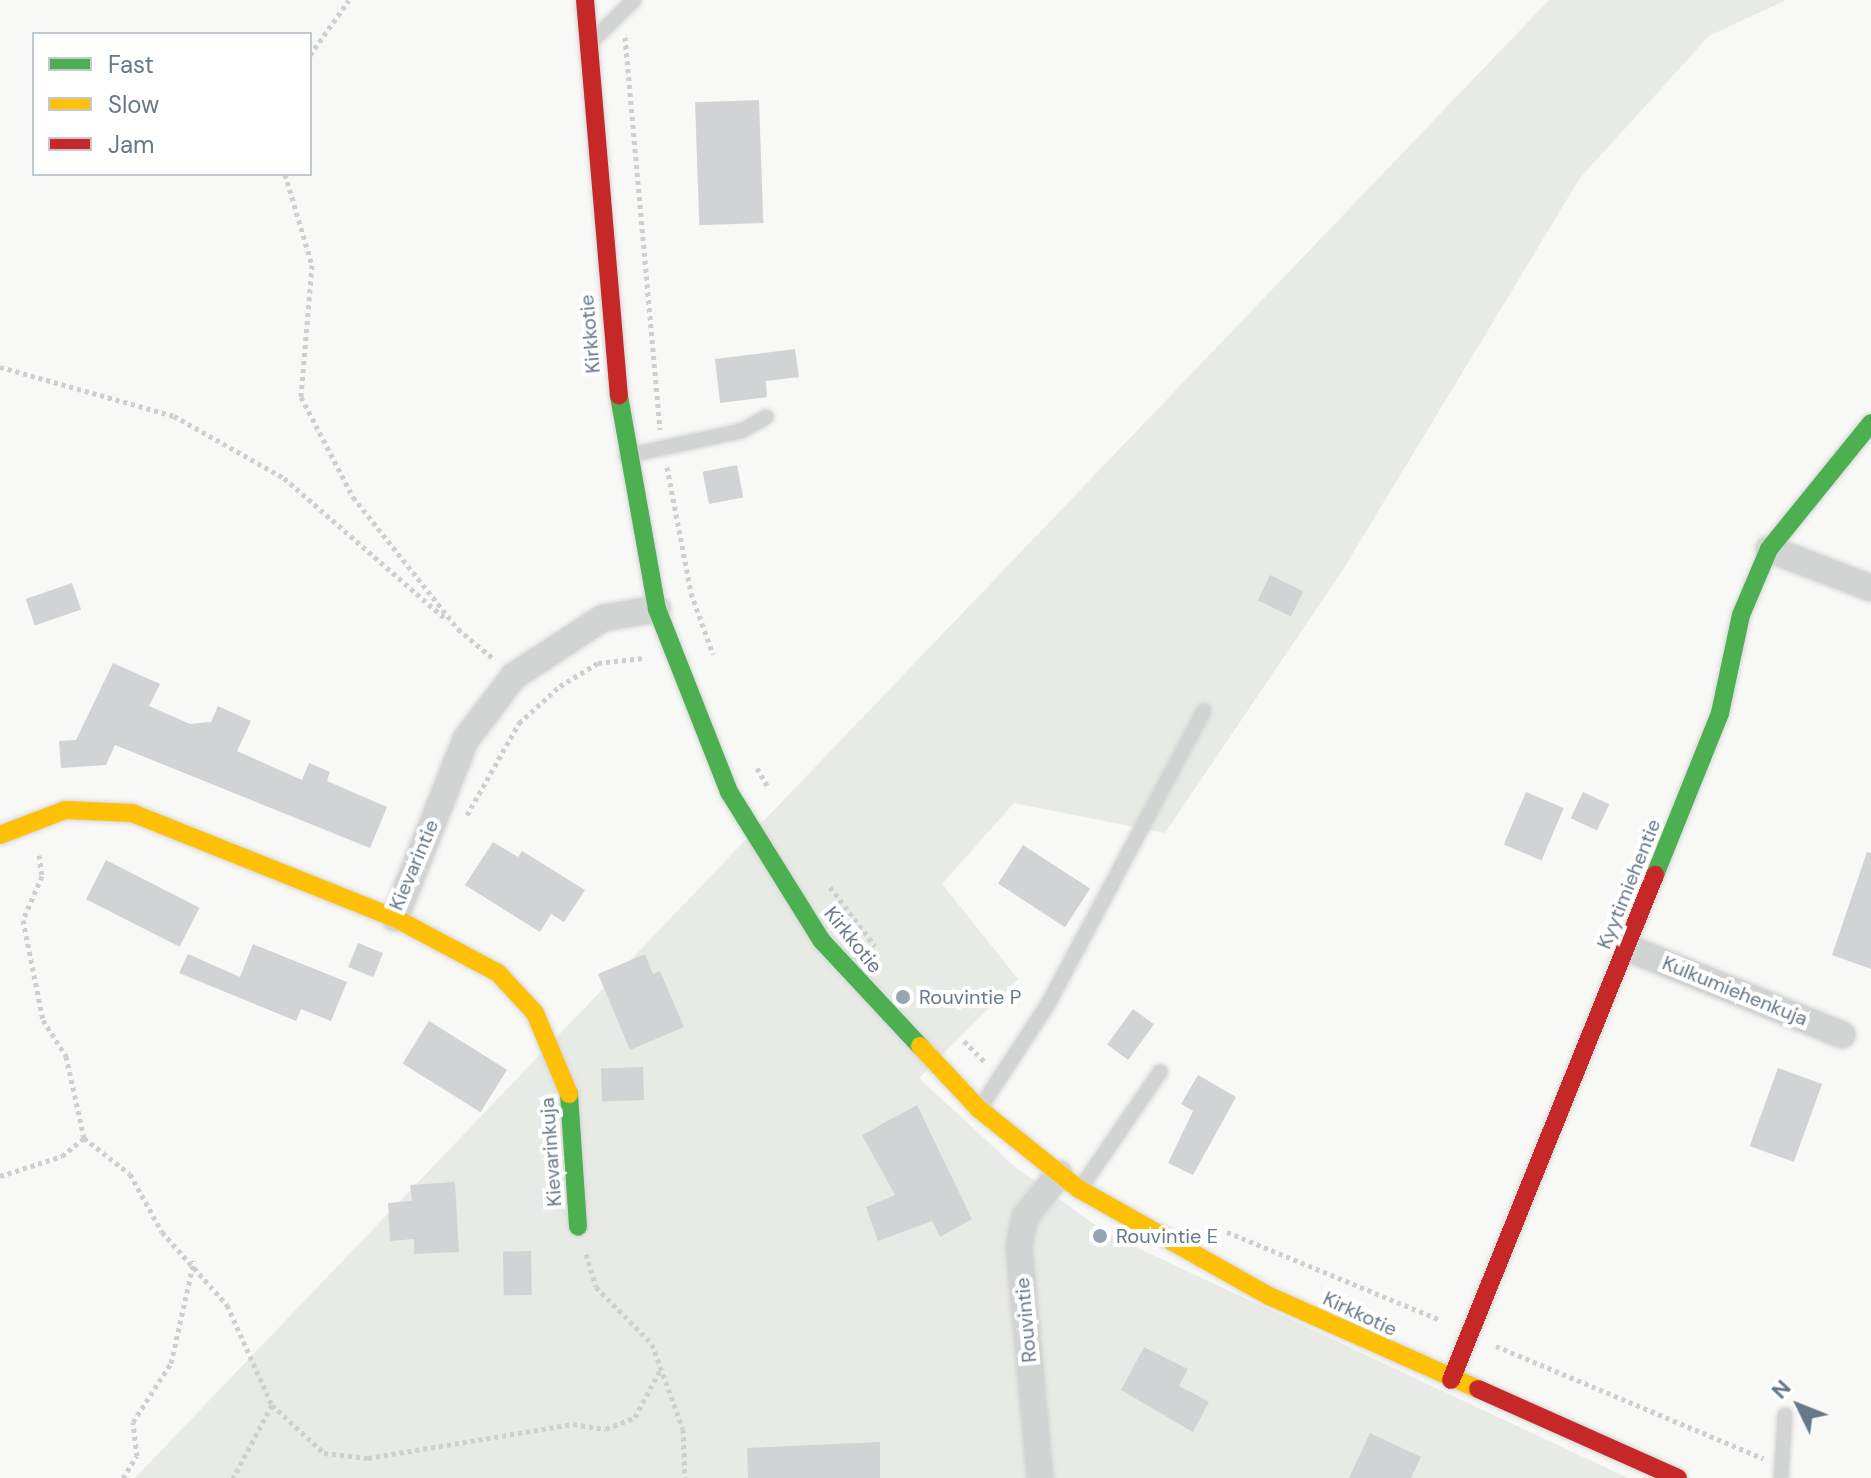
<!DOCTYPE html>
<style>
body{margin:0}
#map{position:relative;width:1871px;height:1478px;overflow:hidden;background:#f8f8f7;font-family:"DM Sans",sans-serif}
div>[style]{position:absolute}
.green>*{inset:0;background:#e8ebe5}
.building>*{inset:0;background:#d1d3d4;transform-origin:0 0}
.path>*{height:5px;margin-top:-2.5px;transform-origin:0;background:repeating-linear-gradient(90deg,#cecfd0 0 4px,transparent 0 8px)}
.roads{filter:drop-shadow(0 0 2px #d5d6d6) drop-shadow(0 0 2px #d5d6d6)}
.lane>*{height:14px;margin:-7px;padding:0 7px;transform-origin:7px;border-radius:7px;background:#d2d3d3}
.street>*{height:26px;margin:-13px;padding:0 13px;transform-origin:13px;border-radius:13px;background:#d2d3d3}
.fast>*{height:18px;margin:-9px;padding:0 9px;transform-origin:9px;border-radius:9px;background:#4caf50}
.slow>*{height:18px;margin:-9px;padding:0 9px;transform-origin:9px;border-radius:9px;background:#ffc107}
.jam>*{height:18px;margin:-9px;padding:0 9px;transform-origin:9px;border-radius:9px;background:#c62828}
.dots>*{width:22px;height:22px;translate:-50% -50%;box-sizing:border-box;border:4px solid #fff;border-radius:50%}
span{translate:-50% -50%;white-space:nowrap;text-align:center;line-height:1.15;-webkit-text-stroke:8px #fff;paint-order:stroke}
.street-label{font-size:20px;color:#65798a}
.poi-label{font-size:20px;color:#65798a}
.left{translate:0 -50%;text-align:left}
.legend{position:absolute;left:32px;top:32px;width:280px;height:144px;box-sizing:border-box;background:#fff;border:2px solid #c1c9d0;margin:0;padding:10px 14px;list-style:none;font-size:24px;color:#65798a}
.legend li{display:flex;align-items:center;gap:16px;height:40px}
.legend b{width:40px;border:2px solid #c1c9d0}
.north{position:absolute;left:1759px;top:1366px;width:80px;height:80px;-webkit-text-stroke:6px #fff;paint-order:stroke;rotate:313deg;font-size:22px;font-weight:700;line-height:32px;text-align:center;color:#65798a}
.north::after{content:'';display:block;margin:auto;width:28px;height:36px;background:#65798a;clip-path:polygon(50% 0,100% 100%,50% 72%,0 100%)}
</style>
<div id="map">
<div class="green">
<div style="clip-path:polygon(1549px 0,1786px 0,1709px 36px,1580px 178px,1344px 568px,1165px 833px,1014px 803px,942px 884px,1018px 979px,919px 1078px,1014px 1166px,1106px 1233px,1628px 1478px,135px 1478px)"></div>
</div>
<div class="building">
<div style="left:759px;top:100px;width:123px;height:64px;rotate:88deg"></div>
<div style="clip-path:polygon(795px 349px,799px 377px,766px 381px,767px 397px,720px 403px,715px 359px)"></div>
<div style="left:737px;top:465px;width:33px;height:35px;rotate:79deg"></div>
<div style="left:1270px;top:575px;width:37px;height:28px;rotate:26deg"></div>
<div style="left:72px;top:583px;width:28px;height:49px;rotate:71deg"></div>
<div style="clip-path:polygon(113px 663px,160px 684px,149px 706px,190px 724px,211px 722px,218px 706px,251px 721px,237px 751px,302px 780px,309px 763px,330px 772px,327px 781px,387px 807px,370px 848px,115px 745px,106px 765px,61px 768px,59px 741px,76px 740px)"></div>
<div style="left:1526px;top:792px;width:41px;height:57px;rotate:23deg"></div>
<div style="left:1583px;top:792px;width:29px;height:29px;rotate:25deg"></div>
<div style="clip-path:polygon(493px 842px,518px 857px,522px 851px,585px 890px,564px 922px,551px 914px,540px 932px,465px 885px)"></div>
<div style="left:1023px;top:845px;width:80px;height:46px;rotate:33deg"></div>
<div style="clip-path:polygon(1867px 852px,1871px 853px,1871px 969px,1832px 955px)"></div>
<div style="left:106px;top:860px;width:105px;height:44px;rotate:27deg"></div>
<div style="left:358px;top:943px;width:27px;height:26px;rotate:22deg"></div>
<div style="clip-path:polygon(253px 944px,347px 982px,331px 1021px,301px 1009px,296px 1021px,179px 973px,188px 954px,240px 977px)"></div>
<div style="clip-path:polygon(645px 954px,653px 974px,660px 971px,684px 1027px,630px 1050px,598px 974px)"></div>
<div style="left:1133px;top:1009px;width:26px;height:44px;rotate:36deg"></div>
<div style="left:429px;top:1021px;width:92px;height:50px;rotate:32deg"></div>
<div style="left:643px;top:1067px;width:33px;height:42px;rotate:88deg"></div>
<div style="left:1778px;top:1068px;width:47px;height:83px;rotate:20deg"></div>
<div style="clip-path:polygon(1198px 1075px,1236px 1097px,1193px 1175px,1168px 1163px,1193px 1111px,1181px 1104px)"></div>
<div style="clip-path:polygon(917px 1105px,972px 1219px,940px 1237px,932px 1221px,878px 1241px,866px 1207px,895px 1195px,862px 1135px)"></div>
<div style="clip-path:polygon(455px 1182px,459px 1252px,414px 1254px,414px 1239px,390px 1241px,388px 1203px,412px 1201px,410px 1185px)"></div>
<div style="left:531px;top:1251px;width:44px;height:28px;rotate:89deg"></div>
<div style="clip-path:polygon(1144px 1347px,1188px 1369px,1179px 1386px,1209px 1402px,1193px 1432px,1121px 1390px)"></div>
<div style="clip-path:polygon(1370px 1433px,1421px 1457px,1411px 1478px,1349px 1478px)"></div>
<div style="clip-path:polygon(880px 1442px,880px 1478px,748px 1478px,747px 1448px)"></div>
</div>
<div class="path">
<div style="left:625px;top:37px;width:394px;rotate:84.9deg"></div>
<div style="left:310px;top:55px;width:67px;rotate:-54.7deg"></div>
<div style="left:285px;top:174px;width:95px;rotate:73.5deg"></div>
<div style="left:312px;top:265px;width:132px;rotate:94.8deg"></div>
<div style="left:301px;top:397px;width:113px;rotate:62.5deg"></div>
<div style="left:353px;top:497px;width:169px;rotate:51.5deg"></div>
<div style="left:458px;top:629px;width:48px;rotate:40deg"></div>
<div style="left:0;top:367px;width:181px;rotate:15.7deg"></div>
<div style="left:174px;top:416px;width:126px;rotate:29.4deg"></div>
<div style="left:284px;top:478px;width:216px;rotate:41.1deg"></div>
<div style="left:667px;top:467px;width:128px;rotate:79.2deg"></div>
<div style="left:691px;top:593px;width:65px;rotate:70.2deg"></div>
<div style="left:757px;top:768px;width:22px;rotate:60deg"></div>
<div style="left:467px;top:815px;width:106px;rotate:-60.5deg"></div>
<div style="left:519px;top:723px;width:55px;rotate:-42.1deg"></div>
<div style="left:560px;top:686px;width:44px;rotate:-31.2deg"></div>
<div style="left:598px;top:663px;width:45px;rotate:-6.3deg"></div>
<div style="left:39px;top:855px;width:21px;rotate:82deg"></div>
<div style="left:42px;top:876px;width:48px;rotate:113.4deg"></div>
<div style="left:23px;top:920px;width:102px;rotate:78.7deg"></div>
<div style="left:43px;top:1020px;width:43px;rotate:57.4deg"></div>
<div style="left:66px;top:1056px;width:84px;rotate:77.6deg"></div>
<div style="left:84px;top:1138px;width:58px;rotate:38deg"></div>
<div style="left:130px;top:1174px;width:66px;rotate:61.1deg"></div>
<div style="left:162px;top:1232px;width:98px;rotate:48.3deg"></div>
<div style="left:227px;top:1305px;width:110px;rotate:65.8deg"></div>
<div style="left:272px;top:1405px;width:83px;rotate:118.1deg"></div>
<div style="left:830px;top:887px;width:74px;rotate:52.7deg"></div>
<div style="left:964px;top:1041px;width:30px;rotate:45deg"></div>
<div style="left:0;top:1176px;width:65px;rotate:-17.9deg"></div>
<div style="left:62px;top:1156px;width:28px;rotate:-39deg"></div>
<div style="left:1227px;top:1232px;width:230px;rotate:22.4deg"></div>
<div style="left:586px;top:1254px;width:34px;rotate:73deg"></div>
<div style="left:596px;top:1287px;width:80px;rotate:45.5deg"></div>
<div style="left:652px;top:1344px;width:90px;rotate:70deg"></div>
<div style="left:683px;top:1429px;width:49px;rotate:87.7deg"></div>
<div style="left:1496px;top:1346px;width:290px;rotate:22.8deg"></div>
<div style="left:272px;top:1405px;width:71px;rotate:42.7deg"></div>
<div style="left:324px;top:1453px;width:44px;rotate:6.5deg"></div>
<div style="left:368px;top:1458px;width:208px;rotate:-9.4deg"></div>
<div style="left:573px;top:1424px;width:33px;rotate:9deg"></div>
<div style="left:606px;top:1429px;width:31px;rotate:-22deg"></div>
<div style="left:635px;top:1417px;width:55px;rotate:-62deg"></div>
<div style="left:123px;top:1478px;width:26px;rotate:-58deg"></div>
<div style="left:137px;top:1456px;width:34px;rotate:-97deg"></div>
<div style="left:133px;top:1422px;width:70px;rotate:-57.2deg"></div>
<div style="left:171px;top:1363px;width:105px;rotate:-77.3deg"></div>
</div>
<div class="roads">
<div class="lane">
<div style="left:593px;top:40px;width:57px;rotate:-44.3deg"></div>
<div style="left:626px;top:456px;width:118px;rotate:-12.3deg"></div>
<div style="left:741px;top:431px;width:29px;rotate:-29deg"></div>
<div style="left:980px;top:1108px;width:124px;rotate:-56.8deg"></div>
<div style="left:1048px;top:1004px;width:332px;rotate:-62deg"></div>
<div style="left:1080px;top:1189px;width:142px;rotate:-55.6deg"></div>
<div style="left:1781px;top:1478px;width:63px;rotate:-86.4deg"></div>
</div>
<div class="street">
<div style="left:1769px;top:549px;width:109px;rotate:20.9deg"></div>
<div style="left:395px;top:918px;width:193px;rotate:-68.4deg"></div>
<div style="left:466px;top:739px;width:79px;rotate:-52.7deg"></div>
<div style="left:514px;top:676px;width:106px;rotate:-33.1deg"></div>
<div style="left:603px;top:618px;width:55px;rotate:-9.5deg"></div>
<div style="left:1628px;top:948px;width:231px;rotate:22.1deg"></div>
<div style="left:1040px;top:1478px;width:232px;rotate:-95.2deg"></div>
<div style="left:1019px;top:1247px;width:31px;rotate:-79deg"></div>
<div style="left:1025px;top:1217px;width:55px;rotate:-51.7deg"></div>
</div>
<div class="fast">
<div style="left:619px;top:396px;width:216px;rotate:79.9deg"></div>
<div style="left:657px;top:609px;width:197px;rotate:68.5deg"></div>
<div style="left:729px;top:792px;width:174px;rotate:58.1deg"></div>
<div style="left:821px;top:940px;width:145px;rotate:47deg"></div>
<div style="left:1655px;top:875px;width:175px;rotate:-68.1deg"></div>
<div style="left:1720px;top:713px;width:100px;rotate:-77.9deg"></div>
<div style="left:1741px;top:615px;width:72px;rotate:-67deg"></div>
<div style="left:1769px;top:549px;width:162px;rotate:-51deg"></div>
<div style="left:569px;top:1094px;width:133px;rotate:86.1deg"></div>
</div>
<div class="slow">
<div style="left:0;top:835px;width:70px;rotate:-21deg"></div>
<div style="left:65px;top:810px;width:67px;rotate:2.6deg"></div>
<div style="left:132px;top:813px;width:283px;rotate:21.8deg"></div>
<div style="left:395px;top:918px;width:117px;rotate:28.1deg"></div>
<div style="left:498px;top:973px;width:54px;rotate:47.2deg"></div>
<div style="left:535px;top:1013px;width:88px;rotate:67.2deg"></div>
<div style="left:920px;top:1046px;width:86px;rotate:46.9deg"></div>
<div style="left:979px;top:1109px;width:128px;rotate:38.7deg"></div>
<div style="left:1079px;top:1189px;width:218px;rotate:29.4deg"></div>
<div style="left:1269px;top:1296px;width:229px;rotate:24deg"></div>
</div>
<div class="jam">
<div style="left:585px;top:0;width:397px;rotate:85.1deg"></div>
<div style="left:1451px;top:1380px;width:545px;rotate:-68deg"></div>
<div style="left:1478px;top:1389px;width:219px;rotate:24deg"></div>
</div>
</div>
<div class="dots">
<div style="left:903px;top:997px;background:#98a5b0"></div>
<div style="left:1100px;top:1236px;background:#98a5b0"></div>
</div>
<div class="street-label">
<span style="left:590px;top:334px;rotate:-95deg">Kirkkotie</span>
<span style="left:414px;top:865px;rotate:-67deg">Kievarintie</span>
<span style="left:1629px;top:884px;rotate:-68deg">Kyytimiehentie</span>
<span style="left:853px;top:940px;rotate:51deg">Kirkkotie</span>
<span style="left:1735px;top:991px;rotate:22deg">Kulkumiehenkuja</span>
<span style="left:551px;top:1152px;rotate:-94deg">Kievarinkuja</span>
<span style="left:1360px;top:1314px;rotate:25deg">Kirkkotie</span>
<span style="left:1026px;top:1320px;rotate:-95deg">Rouvintie</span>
</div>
<div class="poi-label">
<span class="left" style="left:919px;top:997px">Rouvintie P</span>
<span class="left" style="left:1116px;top:1236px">Rouvintie E</span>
</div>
<ul class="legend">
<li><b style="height:10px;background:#4caf50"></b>Fast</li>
<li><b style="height:10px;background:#ffc107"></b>Slow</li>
<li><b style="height:10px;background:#c62828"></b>Jam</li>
</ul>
<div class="north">N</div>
</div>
